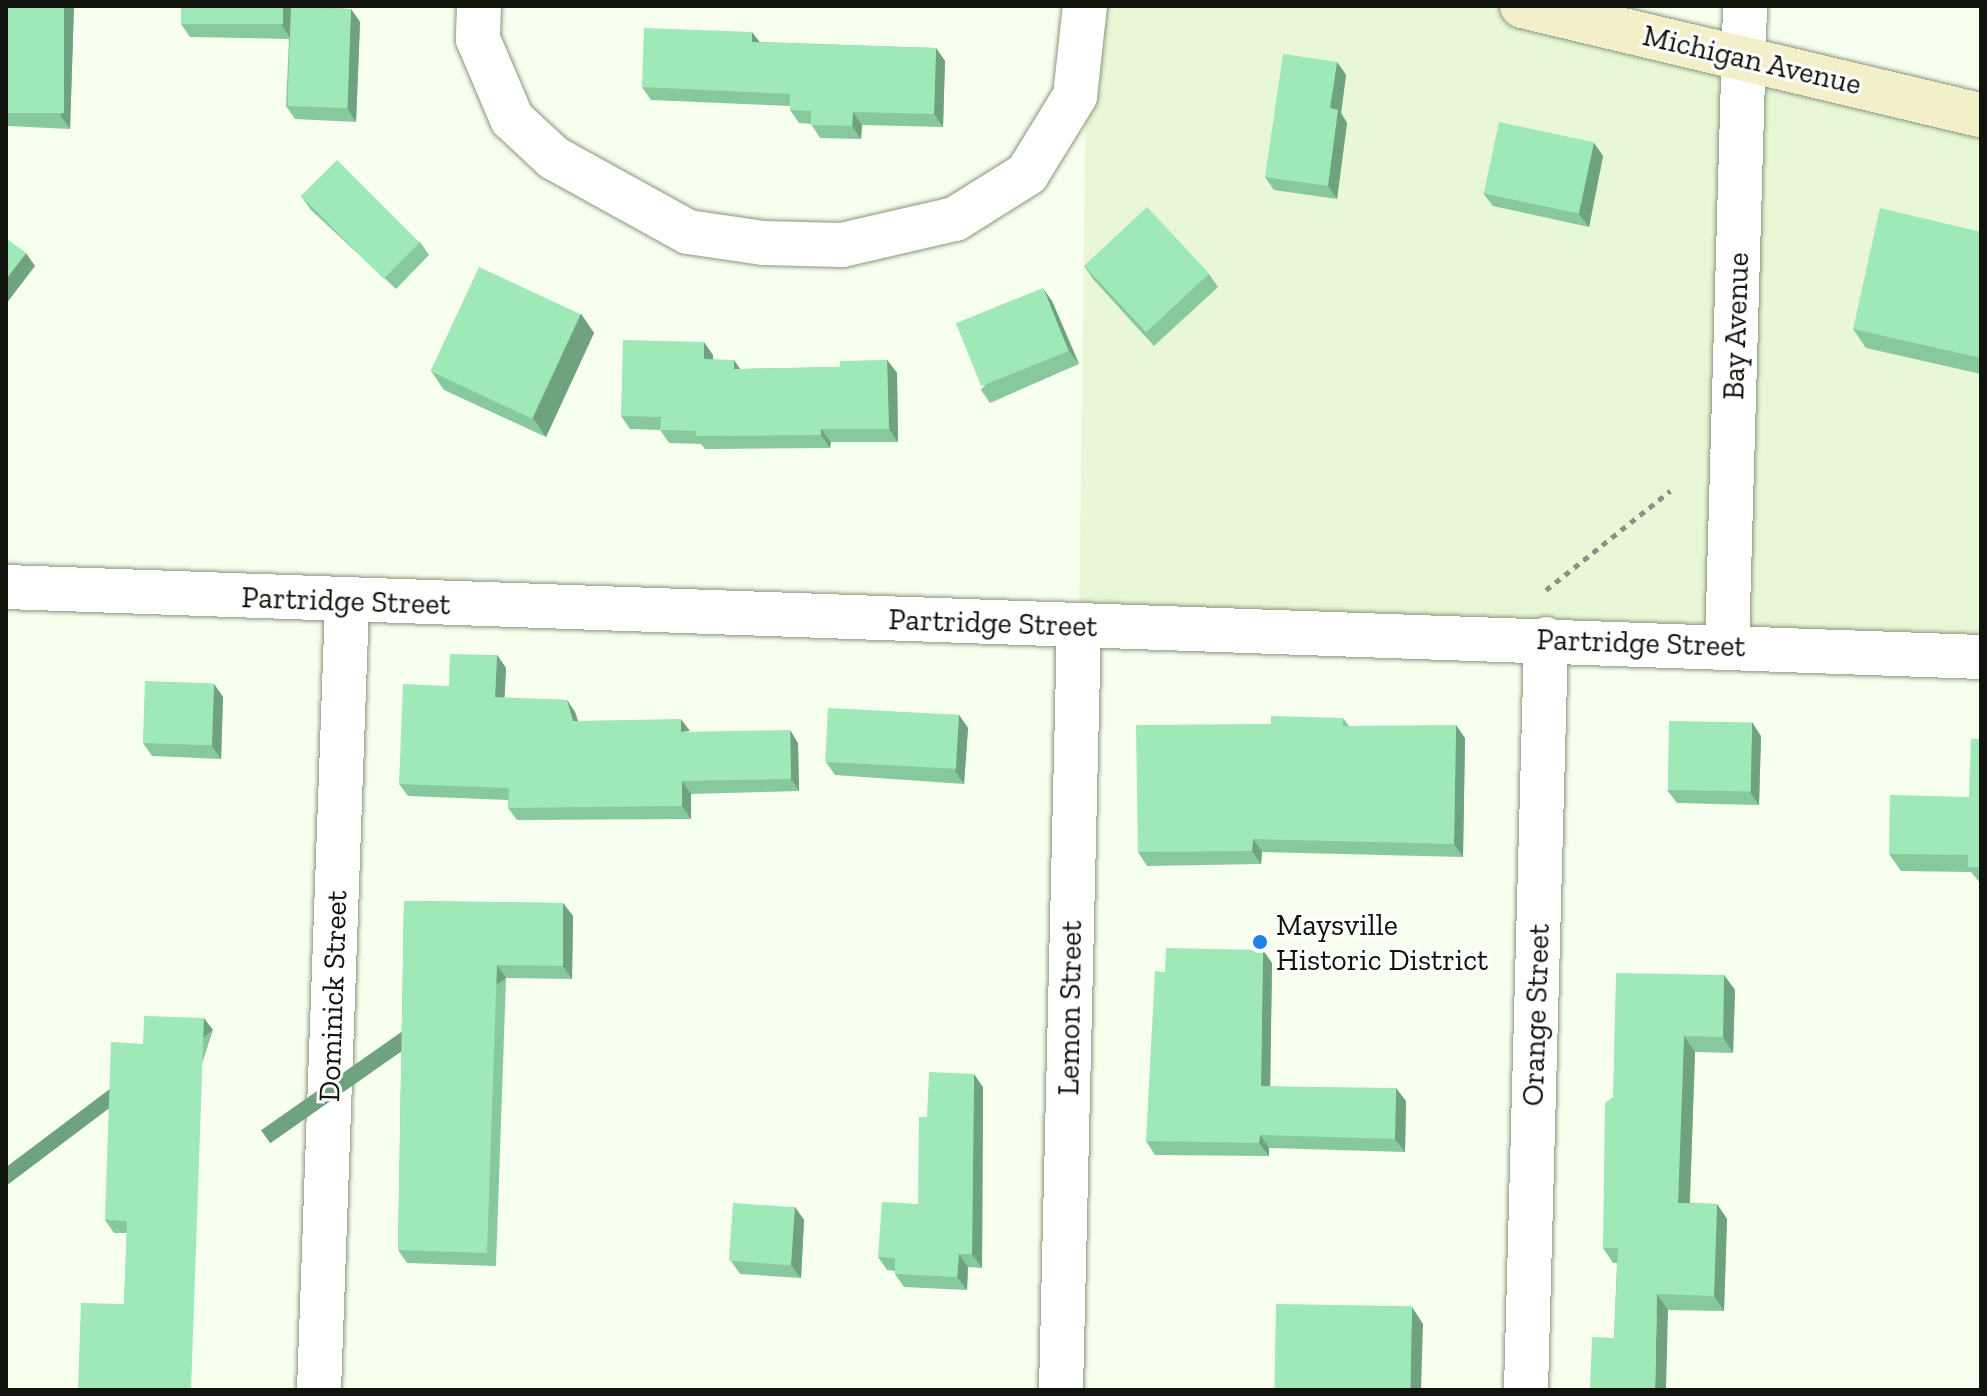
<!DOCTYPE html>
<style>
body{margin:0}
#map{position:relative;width:1987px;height:1396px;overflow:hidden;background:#f7ffef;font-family:"Zilla Slab",serif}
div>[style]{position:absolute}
.built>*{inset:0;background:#e8f8d7}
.path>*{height:5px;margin-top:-2.5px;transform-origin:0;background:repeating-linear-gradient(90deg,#8b9184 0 6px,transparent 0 12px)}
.roads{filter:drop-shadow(0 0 2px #8a967e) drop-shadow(0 0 2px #8a967e)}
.street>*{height:44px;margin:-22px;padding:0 22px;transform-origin:22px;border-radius:22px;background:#fff}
.secondary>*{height:44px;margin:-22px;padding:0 22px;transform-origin:22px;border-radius:22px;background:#f2efc9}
.wall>*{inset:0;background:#88c89d}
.shaded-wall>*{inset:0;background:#6fa380;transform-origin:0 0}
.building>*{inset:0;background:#9ee9b7;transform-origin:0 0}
.dots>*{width:22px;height:22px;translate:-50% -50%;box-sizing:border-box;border:4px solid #fff;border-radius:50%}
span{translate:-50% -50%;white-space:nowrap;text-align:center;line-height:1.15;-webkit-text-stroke:6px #fff;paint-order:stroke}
.street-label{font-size:30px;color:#0f130b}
.poi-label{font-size:30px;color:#0f130b}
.left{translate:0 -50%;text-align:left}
.frame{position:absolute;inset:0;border:8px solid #0f130b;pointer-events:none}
</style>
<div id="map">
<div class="built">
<div style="clip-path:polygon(1087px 6px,1516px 6px,1981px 117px,1981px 656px,1079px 626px)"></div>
</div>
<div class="path">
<div style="left:1546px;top:590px;width:159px;rotate:-38.6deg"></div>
</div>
<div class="roads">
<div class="street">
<div style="left:479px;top:6px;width:33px;rotate:92deg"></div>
<div style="left:478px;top:39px;width:87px;rotate:67deg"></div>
<div style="left:512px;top:119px;width:57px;rotate:42.9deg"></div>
<div style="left:554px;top:158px;width:153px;rotate:28.9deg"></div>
<div style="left:688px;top:232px;width:76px;rotate:8.3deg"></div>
<div style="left:763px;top:243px;width:79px;rotate:1.5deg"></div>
<div style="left:842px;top:245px;width:116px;rotate:-13deg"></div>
<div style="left:955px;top:219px;width:85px;rotate:-32deg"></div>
<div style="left:1027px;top:174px;width:92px;rotate:-58.4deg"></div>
<div style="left:1075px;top:96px;width:91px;rotate:-83.7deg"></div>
<div style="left:6px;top:587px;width:1976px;rotate:2.03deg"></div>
<div style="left:1727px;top:646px;width:640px;rotate:-88.39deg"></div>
<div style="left:319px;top:1390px;width:788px;rotate:-87.96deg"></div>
<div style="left:1061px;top:1390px;width:764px;rotate:-88.65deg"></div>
<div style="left:1526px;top:1390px;width:751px;rotate:-88.47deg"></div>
</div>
<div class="secondary">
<div style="left:1522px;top:6px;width:472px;rotate:13.4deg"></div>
</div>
</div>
<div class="wall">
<div style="clip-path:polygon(6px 6px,74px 6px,70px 129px,8px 126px,6px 124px)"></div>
<div style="clip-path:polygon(181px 6px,292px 6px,351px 9px,360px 22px,356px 122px,295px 119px,286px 106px,289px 39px,190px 37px,181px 24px)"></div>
<div style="clip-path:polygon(760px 42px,936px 48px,945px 61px,943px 127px,862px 125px,861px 139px,820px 138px,811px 124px,799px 123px,790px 110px,790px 106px,651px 100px,642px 87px)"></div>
<div style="clip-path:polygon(1337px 62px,1346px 75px,1341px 113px,1347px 123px,1337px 199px,1274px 190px,1265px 177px)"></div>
<div style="clip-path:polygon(1594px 143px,1603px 156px,1589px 227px,1493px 206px,1483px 193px)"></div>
<div style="clip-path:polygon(301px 196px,420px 242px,429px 255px,396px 289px,311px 210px)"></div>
<div style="clip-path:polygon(1981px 232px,1981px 374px,1866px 348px,1853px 329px)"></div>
<div style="clip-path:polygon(1084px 266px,1209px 274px,1218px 287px,1154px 346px,1093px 279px)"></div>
<div style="clip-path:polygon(1052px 301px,1079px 364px,990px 403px,981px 390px)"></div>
<div style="clip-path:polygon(581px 314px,594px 333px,546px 437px,444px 390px,431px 371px)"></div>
<div style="clip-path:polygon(713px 355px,713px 359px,740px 369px,840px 367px,887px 360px,897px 373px,898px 442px,831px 442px,830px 448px,705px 449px,701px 444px,669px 443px,660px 430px,630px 429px,621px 416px)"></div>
<div style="clip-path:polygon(497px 655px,506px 668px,504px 698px,567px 700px,575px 712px,578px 721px,798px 743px,799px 791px,691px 794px,691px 819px,517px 820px,508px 808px,508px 800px,408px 796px,399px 784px,449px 686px)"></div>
<div style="clip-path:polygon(214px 684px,223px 697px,221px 759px,152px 756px,143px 743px)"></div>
<div style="clip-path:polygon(959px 715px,968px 728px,964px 784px,835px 775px,826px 762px)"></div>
<div style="clip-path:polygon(1343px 718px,1349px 726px,1465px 738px,1463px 857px,1262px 852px,1261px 864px,1147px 866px,1138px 852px,1271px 724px)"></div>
<div style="clip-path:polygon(1761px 736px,1759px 805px,1677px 803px,1667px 790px)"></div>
<div style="clip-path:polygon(1981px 739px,1981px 884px,1971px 872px,1901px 871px,1889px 854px,1969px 797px)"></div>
<div style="clip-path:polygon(404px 901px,563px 903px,573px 916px,572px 979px,506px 978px,496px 1266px,407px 1263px,398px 1250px)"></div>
<div style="clip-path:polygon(1272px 963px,1270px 1086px,1406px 1101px,1405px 1152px,1269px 1148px,1269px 1156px,1155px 1155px,1146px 1141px,1165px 972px)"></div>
<div style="clip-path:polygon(1724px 975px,1735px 990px,1733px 1053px,1695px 1052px,1690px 1203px,1717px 1204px,1727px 1219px,1724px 1311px,1668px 1310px,1614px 1338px,1617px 1263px,1613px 1263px,1603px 1248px,1613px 1097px)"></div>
<div style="clip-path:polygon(213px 1030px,124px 1304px,127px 1233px,114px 1233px,105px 1220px,143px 1044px)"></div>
<div style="clip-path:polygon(983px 1087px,982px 1268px,968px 1267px,967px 1290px,904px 1287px,895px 1274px,895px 1271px,887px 1270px,878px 1257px,918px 1204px,927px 1117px)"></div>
<div style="clip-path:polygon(795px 1207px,804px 1220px,801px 1278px,740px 1274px,731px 1261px)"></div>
</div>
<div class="shaded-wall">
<div style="clip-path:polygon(64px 6px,74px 6px,70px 129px,61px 116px)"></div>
<div style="clip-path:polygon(283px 6px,292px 6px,291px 39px,282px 26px)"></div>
<div style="clip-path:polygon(351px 9px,360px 22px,356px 122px,347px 108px)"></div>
<div style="clip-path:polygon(752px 32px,762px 45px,752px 42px)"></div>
<div style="clip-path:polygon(936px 48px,945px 61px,943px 127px,934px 114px)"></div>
<div style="clip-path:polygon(1337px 62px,1346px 75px,1341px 113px,1347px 123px,1337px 199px,1328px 186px,1330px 108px)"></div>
<div style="clip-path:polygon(853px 112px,862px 125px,861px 139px,852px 126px)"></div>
<div style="clip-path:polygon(1594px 143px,1603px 156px,1589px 227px,1579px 214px)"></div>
<div style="clip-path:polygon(26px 253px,35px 266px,6px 304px,6px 279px)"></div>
<div style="clip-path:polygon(1043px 288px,1052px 301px,1079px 364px,1069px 351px)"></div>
<div style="clip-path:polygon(581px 314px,594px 333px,546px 437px,533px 418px)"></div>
<div style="clip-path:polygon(704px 342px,713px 355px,713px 372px,704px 359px)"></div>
<div style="clip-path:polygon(734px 360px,743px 373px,734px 369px)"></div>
<div style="clip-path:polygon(887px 360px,897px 373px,898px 442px,889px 429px)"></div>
<div style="clip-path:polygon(821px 429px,831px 442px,830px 448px,821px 435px)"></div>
<div style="clip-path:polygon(497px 655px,506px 668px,504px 710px,495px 697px)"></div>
<div style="clip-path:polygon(214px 684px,223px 697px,221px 759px,212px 746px)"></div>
<div style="clip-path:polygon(567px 700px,575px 712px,582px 733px,573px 721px)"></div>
<div style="clip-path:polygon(959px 715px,968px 728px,964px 784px,955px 771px)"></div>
<div style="clip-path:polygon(681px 719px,690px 731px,681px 732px)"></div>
<div style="clip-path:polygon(1752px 722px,1761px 736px,1759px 805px,1750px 792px)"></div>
<div style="clip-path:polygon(1456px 725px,1465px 738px,1463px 857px,1454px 844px)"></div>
<div style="clip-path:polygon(790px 730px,798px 743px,799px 791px,791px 779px)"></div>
<div style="clip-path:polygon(682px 781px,691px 794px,691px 819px,682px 806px)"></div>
<div style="clip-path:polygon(1253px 839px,1262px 852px,1261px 864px,1252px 851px)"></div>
<div style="clip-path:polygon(563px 903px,573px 916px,572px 979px,563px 966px)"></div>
<div style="clip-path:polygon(1263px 950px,1272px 963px,1270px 1099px,1261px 1086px)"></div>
<div style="left:497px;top:965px;width:16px;height:288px;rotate:55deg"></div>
<div style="clip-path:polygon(1724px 975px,1735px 990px,1733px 1053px,1723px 1037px)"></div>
<div style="left:204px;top:1018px;width:15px;height:372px;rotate:53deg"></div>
<div style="clip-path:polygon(1684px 1036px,1695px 1052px,1689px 1218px,1678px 1203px)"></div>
<div style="clip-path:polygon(974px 1074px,983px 1087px,982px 1268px,972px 1254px)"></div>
<div style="clip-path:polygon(1396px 1088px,1406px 1101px,1405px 1152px,1395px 1139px)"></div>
<div style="clip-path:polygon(1260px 1135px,1269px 1148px,1269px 1156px,1259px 1143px)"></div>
<div style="clip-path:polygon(1717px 1204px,1727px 1219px,1724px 1311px,1714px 1296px)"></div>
<div style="clip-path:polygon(795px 1207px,804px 1220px,801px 1278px,791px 1265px)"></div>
<div style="clip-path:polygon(959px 1254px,968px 1267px,967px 1290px,957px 1277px)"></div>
<div style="clip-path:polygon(1657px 1294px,1668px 1310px,1666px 1390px,1655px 1390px)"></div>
<div style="clip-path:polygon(1412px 1307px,1423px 1324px,1421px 1390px,1409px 1390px)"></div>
</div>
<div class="building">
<div style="left:6px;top:6px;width:58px;height:107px"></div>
<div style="left:181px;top:6px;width:102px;height:18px"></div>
<div style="left:291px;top:7px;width:60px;height:99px;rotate:2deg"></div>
<div style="clip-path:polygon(644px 28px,752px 32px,752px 42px,936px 48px,934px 114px,853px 112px,852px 126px,811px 125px,811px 111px,790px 110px,790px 94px,642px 87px)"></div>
<div style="clip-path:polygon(1283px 54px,1337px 62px,1330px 108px,1338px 110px,1328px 186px,1265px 177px)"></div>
<div style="left:1499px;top:122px;width:97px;height:73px;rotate:12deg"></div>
<div style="left:337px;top:160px;width:117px;height:51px;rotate:45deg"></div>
<div style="left:1147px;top:207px;width:91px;height:86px;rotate:47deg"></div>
<div style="clip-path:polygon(1880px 208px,1981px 232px,1981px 358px,1853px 329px)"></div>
<div style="clip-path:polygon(6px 238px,26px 253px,6px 279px)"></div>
<div style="left:479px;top:267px;width:112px;height:115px;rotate:25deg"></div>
<div style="left:1043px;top:288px;width:68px;height:94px;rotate:68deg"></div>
<div style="clip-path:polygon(623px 340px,704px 342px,704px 359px,734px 360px,734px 369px,840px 367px,840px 361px,887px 360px,889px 429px,821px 429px,821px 435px,696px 436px,696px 431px,660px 430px,661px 417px,621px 416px)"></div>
<div style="clip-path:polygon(450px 654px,497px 655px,495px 697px,567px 700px,573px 721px,681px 719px,681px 732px,790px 730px,791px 779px,682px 781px,682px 806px,508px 808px,509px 788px,399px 784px,403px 684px,449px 686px)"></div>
<div style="left:145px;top:681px;width:69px;height:62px;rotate:2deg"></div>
<div style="left:828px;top:708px;width:131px;height:54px;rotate:3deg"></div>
<div style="clip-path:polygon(1271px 716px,1343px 718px,1343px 726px,1456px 725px,1454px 844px,1253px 839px,1252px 851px,1138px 852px,1136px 725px,1271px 724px)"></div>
<div style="left:1669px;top:721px;width:83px;height:69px;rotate:1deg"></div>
<div style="clip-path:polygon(1971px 739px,1981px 739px,1981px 867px,1968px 867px,1968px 855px,1889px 854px,1890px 795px,1969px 797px)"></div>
<div style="clip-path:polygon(404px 901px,563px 903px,563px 966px,497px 965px,487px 1253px,398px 1250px)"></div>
<div style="clip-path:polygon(1166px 948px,1263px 950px,1261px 1086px,1396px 1088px,1395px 1139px,1260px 1135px,1259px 1143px,1146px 1141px,1155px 971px,1165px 972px)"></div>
<div style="clip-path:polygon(1616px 973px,1724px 975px,1723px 1037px,1684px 1036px,1678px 1203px,1717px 1204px,1714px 1296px,1657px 1294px,1655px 1390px,1590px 1390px,1592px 1337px,1614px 1338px,1618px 1248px,1603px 1248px,1605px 1103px,1613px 1097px)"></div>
<div style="clip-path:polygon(144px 1016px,204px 1018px,191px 1390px,78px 1390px,81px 1303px,124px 1304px,127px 1221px,105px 1220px,111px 1042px,143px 1044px)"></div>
<div style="clip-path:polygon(929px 1072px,974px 1074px,972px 1254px,959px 1254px,957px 1277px,895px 1274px,895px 1258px,878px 1257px,882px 1202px,918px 1204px,919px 1117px,927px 1117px)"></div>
<div style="left:733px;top:1203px;width:62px;height:58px;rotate:4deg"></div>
<div style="left:1276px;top:1304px;width:136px;height:86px;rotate:1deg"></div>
</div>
<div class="dots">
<div style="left:1260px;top:942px;background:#1f7fe8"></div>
</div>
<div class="street-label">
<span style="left:1752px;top:60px;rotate:13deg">Michigan Avenue</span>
<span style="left:1736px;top:326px;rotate:-88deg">Bay Avenue</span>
<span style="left:346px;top:601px;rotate:2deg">Partridge Street</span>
<span style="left:993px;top:623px;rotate:2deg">Partridge Street</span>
<span style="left:1641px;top:643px;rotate:2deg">Partridge Street</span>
<span style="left:333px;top:996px;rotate:-88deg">Dominick Street</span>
<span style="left:1070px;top:1008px;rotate:-89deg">Lemon Street</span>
<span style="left:1536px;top:1015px;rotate:-88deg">Orange Street</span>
</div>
<div class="poi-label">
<span class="left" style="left:1276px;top:942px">Maysville<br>Historic District</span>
</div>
<div class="frame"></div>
</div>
